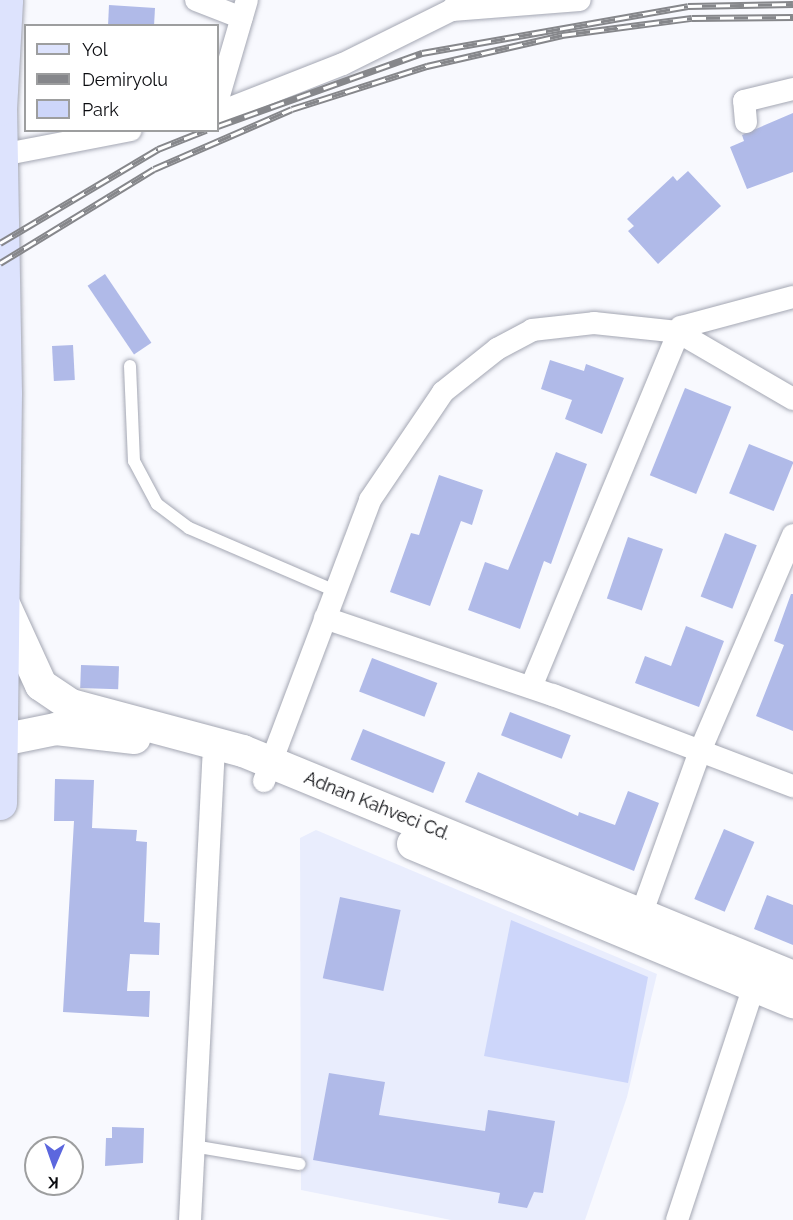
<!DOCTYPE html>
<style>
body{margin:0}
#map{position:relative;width:793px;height:1220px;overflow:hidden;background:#f8f9fe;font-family:Raleway,sans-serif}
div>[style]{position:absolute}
.built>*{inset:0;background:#e9edfd}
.green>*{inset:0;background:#cdd6fa}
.building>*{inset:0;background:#b0bae8;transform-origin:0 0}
.roads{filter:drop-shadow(0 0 2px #a4a7b3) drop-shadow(0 0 2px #a4a7b3)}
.lane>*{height:12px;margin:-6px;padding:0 6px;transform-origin:6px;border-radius:6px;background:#fff}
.street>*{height:22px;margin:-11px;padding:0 11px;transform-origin:11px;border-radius:11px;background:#fff}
.secondary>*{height:32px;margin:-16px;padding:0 16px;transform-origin:16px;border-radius:16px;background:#fff}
.primary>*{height:33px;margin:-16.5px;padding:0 16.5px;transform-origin:16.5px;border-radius:16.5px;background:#dde3fd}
.rail>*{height:7px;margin-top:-3.5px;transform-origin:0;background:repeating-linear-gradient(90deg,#fff 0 14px,#86878b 0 28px);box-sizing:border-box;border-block:2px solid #86878b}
span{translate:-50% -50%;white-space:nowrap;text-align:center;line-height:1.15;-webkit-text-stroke:5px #fff;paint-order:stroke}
.street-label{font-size:18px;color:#0b0c10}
.legend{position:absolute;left:24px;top:24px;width:195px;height:108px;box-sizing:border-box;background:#fff;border:2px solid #9d9e9f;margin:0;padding:8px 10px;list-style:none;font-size:18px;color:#0b0c10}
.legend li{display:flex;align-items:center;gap:12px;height:30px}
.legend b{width:30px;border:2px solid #9d9e9f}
.north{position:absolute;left:24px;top:1136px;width:60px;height:60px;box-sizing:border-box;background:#fff;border:2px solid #9d9e9f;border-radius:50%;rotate:182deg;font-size:16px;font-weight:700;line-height:24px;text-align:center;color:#0b0c10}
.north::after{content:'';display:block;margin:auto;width:21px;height:27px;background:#5c67de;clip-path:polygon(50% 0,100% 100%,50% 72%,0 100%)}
</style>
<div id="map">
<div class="built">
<div style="clip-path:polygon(316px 830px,657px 974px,627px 1097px,585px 1220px,451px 1220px,301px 1190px,300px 838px)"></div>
</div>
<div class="green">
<div style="clip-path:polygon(511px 920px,648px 977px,628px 1083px,484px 1056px)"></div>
</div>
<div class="building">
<div style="clip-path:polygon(109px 5px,155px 8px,154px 26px,108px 26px)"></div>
<div style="clip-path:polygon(793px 113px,793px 172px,747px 189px,730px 147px,744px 141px,742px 135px)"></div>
<div style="clip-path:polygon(688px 171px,721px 206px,658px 264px,628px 231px,634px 226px,627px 219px,673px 176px,677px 181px)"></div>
<div style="left:105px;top:274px;width:83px;height:21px;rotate:56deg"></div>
<div style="left:73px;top:345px;width:35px;height:21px;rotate:87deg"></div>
<div style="clip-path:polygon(550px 360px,584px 371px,586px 364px,624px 378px,602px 434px,565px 419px,572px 400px,541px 389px)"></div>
<div style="left:685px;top:388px;width:50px;height:94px;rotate:22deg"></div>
<div style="left:749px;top:444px;width:48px;height:53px;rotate:22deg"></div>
<div style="clip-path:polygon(556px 452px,587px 464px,551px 564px,544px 561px,520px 629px,468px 610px,485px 562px,508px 570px)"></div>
<div style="clip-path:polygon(439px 475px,483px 490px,472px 525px,461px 521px,430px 606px,390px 592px,411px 533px,419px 535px)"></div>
<div style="left:725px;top:533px;width:34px;height:68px;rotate:21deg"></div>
<div style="left:628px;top:537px;width:37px;height:65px;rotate:19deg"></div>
<div style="clip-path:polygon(791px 594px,793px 594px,793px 731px,756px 716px,784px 645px,774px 641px)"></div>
<div style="clip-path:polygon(686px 626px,724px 641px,699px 707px,635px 683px,645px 656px,671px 666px)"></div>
<div style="left:372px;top:658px;width:70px;height:36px;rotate:21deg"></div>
<div style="left:81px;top:665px;width:38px;height:23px;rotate:2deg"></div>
<div style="left:510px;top:712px;width:65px;height:25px;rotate:21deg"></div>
<div style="left:363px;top:729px;width:89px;height:33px;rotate:22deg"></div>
<div style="clip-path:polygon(478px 772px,578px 816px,579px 812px,615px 825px,628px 791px,659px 803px,634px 871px,465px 802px)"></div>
<div style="clip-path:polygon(55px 779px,94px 780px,92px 828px,137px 830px,136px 841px,147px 842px,144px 922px,160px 923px,159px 955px,130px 954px,127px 991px,150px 991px,149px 1017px,63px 1012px,74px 821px,54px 821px)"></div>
<div style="left:724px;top:829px;width:33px;height:76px;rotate:23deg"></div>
<div style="clip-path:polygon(767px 895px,793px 905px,793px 945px,754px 929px)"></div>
<div style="left:340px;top:897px;width:62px;height:83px;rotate:12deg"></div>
<div style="clip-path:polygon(329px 1073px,385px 1082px,379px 1115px,485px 1131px,488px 1110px,555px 1121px,543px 1193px,534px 1192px,527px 1208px,498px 1203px,500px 1193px,313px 1160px)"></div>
<div style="clip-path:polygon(112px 1127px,144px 1128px,143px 1163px,105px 1166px,106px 1138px,112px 1138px)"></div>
</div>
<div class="roads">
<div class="lane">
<div style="left:130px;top:366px;width:95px;rotate:87.6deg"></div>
<div style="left:134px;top:461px;width:49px;rotate:61.9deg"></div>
<div style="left:157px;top:504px;width:40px;rotate:37deg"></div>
<div style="left:189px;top:528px;width:159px;rotate:23.3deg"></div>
<div style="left:193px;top:1146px;width:108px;rotate:9.6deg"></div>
</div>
<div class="street">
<div style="left:196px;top:0;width:49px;rotate:21.4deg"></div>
<div style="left:452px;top:10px;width:128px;rotate:-4.5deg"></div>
<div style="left:218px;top:99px;width:103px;rotate:-73.7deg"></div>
<div style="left:218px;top:113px;width:134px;rotate:-21.4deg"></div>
<div style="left:343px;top:64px;width:122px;rotate:-26.4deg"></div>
<div style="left:452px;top:10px;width:12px;rotate:-55deg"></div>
<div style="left:746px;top:122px;width:21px;rotate:-95deg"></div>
<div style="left:744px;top:101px;width:50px;rotate:-13.8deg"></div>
<div style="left:1px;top:155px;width:132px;rotate:-10.9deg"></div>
<div style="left:325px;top:618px;width:241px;rotate:18.7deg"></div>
<div style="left:553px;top:695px;width:257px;rotate:20.8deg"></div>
<div style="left:531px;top:687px;width:390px;rotate:-67.4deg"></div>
<div style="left:681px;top:327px;width:116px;rotate:-15deg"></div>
<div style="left:264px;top:781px;width:300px;rotate:-69.3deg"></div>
<div style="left:370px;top:500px;width:130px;rotate:-55.9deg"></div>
<div style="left:443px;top:392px;width:69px;rotate:-38.5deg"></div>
<div style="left:497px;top:349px;width:40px;rotate:-28deg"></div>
<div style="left:532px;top:330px;width:62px;rotate:-6.4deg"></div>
<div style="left:594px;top:323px;width:84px;rotate:6.1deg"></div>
<div style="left:678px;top:332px;width:133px;rotate:30.2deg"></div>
<div style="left:636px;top:929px;width:189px;rotate:-70.2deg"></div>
<div style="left:700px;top:751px;width:235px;rotate:-66.7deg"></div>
<div style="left:190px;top:1220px;width:461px;rotate:-87.1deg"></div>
<div style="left:677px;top:1220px;width:246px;rotate:-71.8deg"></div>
</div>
<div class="secondary">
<div style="left:3px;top:602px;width:91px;rotate:65.4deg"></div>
<div style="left:41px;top:685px;width:36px;rotate:34deg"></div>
<div style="left:71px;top:705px;width:178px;rotate:15deg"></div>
<div style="left:243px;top:751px;width:595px;rotate:22.34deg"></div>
<div style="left:2px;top:740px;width:55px;rotate:-11.5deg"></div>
<div style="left:56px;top:729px;width:79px;rotate:6.6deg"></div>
<div style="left:413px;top:844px;width:412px;rotate:22.6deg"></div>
</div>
<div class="primary">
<div style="left:0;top:803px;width:410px;rotate:-89.3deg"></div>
<div style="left:5px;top:393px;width:284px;rotate:-91deg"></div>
<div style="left:0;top:109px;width:109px;rotate:-86.8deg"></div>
</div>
</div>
<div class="rail">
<div style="left:218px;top:126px;width:217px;rotate:-19.7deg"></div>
<div style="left:422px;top:53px;width:270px;rotate:-10deg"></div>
<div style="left:688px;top:6px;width:105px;rotate:-1.1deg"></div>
<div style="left:0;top:243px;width:184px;rotate:-30.7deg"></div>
<div style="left:158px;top:149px;width:52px;rotate:-21.6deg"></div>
<div style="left:0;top:263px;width:180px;rotate:-31.4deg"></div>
<div style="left:154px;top:169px;width:150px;rotate:-23.5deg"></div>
<div style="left:292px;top:109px;width:142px;rotate:-17.7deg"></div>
<div style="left:427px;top:66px;width:139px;rotate:-12.9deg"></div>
<div style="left:562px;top:35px;width:131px;rotate:-7.5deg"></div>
<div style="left:692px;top:18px;width:101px;rotate:-0.6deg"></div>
</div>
<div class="street-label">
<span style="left:377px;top:806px;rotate:22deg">Adnan Kahveci Cd.</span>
</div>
<ul class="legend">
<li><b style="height:8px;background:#dde3fd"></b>Yol</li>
<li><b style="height:8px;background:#86878b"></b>Demiryolu</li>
<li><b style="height:16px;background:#cdd6fa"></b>Park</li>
</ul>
<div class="north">K</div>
</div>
